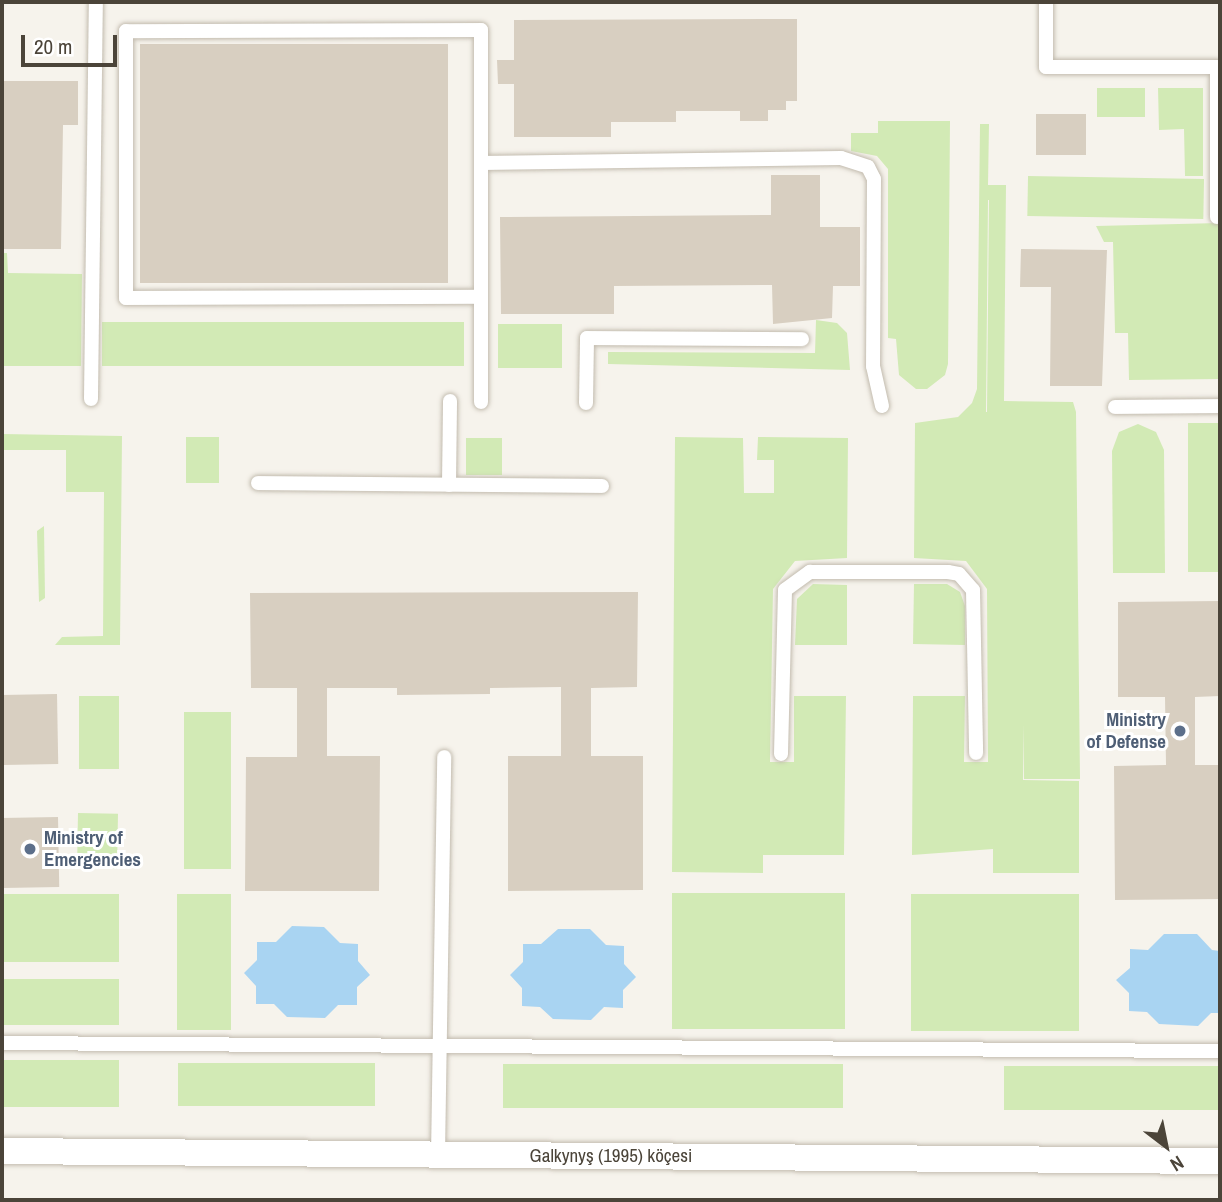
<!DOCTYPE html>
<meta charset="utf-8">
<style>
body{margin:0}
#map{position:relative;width:1222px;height:1202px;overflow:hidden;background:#f6f3ec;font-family:"Archivo Narrow",sans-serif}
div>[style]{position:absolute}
.green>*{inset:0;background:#d2eab5;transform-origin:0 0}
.water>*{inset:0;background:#a9d4f2}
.building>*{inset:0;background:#d8cfc1;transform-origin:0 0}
.roads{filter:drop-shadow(0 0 2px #c2bbae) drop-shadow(0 0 2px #c2bbae)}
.service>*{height:14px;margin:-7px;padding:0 7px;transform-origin:7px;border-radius:7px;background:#fff}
.minor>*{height:26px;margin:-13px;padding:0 13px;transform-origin:13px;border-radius:13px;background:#fff}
.dots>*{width:19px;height:19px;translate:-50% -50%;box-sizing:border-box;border:4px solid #fff;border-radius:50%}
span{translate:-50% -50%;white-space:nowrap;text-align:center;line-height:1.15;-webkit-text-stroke:6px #fff;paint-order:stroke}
.service-label{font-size:19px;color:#4e5e75;font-weight:700}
.right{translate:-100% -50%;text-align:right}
.left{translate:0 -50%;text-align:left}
.street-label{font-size:19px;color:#4b4439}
.frame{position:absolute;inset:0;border:4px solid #4b4439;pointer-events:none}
.north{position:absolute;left:1131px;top:1111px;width:70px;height:70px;-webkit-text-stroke:5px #fff;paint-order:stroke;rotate:148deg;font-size:19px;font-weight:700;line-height:28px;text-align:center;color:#4b4439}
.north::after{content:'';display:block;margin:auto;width:24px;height:32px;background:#4b4439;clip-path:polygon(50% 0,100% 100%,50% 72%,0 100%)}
.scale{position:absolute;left:21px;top:35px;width:96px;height:32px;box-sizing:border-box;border:4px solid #4b4439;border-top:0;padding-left:9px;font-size:21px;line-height:24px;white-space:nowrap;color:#4b4439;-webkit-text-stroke:5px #fff;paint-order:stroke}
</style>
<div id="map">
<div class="green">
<div style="left:1097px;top:88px;width:48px;height:29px"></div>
<div style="clip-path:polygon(1158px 88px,1203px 88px,1203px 176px,1185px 176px,1184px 129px,1159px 130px)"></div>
<div style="clip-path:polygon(878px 121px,950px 121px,948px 364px,945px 375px,927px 389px,916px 389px,899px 375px,896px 339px,888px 338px,888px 169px,877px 156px,851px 151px,851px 133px,878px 133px)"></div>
<div style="clip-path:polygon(evenodd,980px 124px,989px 124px,988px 185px,1006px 185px,1004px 401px,1073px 402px,1076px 412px,1080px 779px,1024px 779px,1024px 724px,1023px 780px,1079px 781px,1079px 873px,993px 873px,993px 849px,912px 855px,913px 696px,965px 696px,964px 762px,988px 762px,987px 589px,966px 561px,914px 558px,915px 423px,958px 417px,972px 403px,977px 389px,980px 124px,988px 200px,989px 200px,987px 412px,986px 412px,988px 200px)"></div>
<div style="left:1204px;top:179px;width:40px;height:176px;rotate:91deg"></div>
<div style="clip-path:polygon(1220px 223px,1220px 379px,1129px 380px,1128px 333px,1115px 333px,1113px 242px,1104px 242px,1096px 226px)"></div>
<div style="clip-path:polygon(2px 253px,7px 253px,8px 273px,82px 274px,81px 366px,2px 366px)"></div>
<div style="clip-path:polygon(816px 320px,837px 323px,847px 333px,850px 370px,608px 364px,608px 352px,815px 353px)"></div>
<div style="left:102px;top:322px;width:362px;height:44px"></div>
<div style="left:498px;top:324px;width:64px;height:44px"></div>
<div style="left:1220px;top:423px;width:149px;height:32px;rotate:90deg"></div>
<div style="clip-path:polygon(1138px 424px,1156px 432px,1164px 450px,1165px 573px,1113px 573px,1112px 451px,1119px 432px)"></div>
<div style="clip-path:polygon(2px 434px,122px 436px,120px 645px,55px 645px,62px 637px,103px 636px,104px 492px,66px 492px,66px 450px,2px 450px)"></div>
<div style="left:186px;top:437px;width:33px;height:46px"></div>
<div style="clip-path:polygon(675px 437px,743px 438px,744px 493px,774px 493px,774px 460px,757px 460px,758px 437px,848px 438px,847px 558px,795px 561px,773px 589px,770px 762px,794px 762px,794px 696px,846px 696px,844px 855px,763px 855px,763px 873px,672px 872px)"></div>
<div style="left:466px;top:438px;width:36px;height:37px"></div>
<div style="clip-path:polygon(44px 526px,45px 598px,39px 602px,37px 531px)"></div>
<div style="clip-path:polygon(813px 584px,847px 585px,847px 645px,795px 645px,797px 599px)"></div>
<div style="clip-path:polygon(914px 584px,947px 584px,960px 592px,965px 606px,965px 645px,913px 644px)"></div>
<div style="left:79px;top:696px;width:40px;height:73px"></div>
<div style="left:184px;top:712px;width:47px;height:157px"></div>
<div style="left:78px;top:813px;width:40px;height:55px;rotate:1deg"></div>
<div style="left:672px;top:893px;width:173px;height:136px"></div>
<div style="left:2px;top:894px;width:117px;height:68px"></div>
<div style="left:177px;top:894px;width:54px;height:136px"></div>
<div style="left:911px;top:894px;width:168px;height:137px"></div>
<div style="left:2px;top:979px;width:117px;height:46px"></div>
<div style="left:2px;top:1060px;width:117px;height:47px"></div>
<div style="left:178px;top:1063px;width:197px;height:43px"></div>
<div style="left:503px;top:1064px;width:340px;height:44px"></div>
<div style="left:1004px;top:1066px;width:216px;height:44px"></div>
</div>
<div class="water">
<div style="clip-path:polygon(292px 926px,324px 927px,340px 943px,358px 944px,358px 961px,370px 975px,357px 987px,357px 1005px,338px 1005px,325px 1018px,287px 1017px,274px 1004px,256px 1004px,256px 986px,244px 973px,257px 960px,257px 942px,276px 942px)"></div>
<div style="clip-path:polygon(558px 929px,590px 929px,606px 945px,624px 946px,624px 964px,636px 977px,623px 990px,623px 1008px,604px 1007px,591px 1020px,553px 1019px,540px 1007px,522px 1006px,522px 988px,510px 975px,523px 962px,523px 944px,541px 944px)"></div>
<div style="clip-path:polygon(1164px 934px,1197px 934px,1212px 950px,1220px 951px,1220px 1013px,1211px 1013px,1198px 1026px,1159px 1024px,1147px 1012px,1129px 1011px,1129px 993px,1116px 980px,1130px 968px,1130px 949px,1148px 950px)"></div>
</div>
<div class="building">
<div style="clip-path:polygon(797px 19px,797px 101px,786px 101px,786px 110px,768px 110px,768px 121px,740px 121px,740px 111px,676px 111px,676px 122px,611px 122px,611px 137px,514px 137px,514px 84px,498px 84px,497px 60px,514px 60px,514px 20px)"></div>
<div style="left:448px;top:44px;width:239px;height:308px;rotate:90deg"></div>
<div style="clip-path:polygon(2px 81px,78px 81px,78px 125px,63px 125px,61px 249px,4px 249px)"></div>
<div style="left:1086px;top:114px;width:41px;height:50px;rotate:90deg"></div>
<div style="clip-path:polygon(771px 175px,820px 175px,820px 227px,860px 227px,860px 286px,833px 286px,832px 318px,773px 324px,772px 285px,614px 286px,614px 314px,501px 314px,500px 217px,771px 215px)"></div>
<div style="clip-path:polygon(1021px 249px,1107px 250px,1102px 386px,1050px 386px,1051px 287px,1020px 287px)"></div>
<div style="clip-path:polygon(638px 592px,637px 687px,591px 688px,591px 756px,643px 756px,643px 890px,508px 891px,508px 756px,561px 756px,561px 687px,490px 688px,490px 694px,397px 695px,397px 688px,327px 688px,327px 756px,380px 756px,379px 891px,245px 891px,246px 757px,297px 757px,297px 688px,251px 688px,250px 593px)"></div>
<div style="clip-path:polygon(1220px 601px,1220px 696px,1195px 697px,1195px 765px,1220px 765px,1220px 899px,1115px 900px,1114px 766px,1166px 765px,1165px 697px,1118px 697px,1118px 602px)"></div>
<div style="left:57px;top:694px;width:70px;height:55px;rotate:89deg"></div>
<div style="left:58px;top:817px;width:70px;height:56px;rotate:89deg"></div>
</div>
<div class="roads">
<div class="service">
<div style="left:1046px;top:2px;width:65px;rotate:90deg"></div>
<div style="left:1046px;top:67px;width:171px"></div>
<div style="left:1217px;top:67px;width:150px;rotate:90deg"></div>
<div style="left:481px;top:163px;width:360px;rotate:-0.8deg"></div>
<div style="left:841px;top:158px;width:28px;rotate:18deg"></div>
<div style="left:868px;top:167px;width:13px;rotate:63deg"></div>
<div style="left:874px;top:179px;width:187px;rotate:90.3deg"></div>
<div style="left:873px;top:366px;width:41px;rotate:77.3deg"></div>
<div style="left:91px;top:399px;width:397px;rotate:-89.3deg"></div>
<div style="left:481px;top:402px;width:372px;rotate:-90deg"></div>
<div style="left:481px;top:30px;width:355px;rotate:179.8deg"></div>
<div style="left:126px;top:31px;width:267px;rotate:90deg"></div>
<div style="left:126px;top:298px;width:355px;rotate:-0.2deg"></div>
<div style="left:586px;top:403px;width:65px;rotate:-89.1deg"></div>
<div style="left:587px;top:338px;width:215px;rotate:0.3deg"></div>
<div style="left:1115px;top:407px;width:105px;rotate:-0.5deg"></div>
<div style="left:258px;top:483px;width:344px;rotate:0.5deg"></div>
<div style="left:449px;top:485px;width:84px;rotate:-89.3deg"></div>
<div style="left:781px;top:754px;width:164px;rotate:-88.6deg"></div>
<div style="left:785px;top:590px;width:31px;rotate:-36deg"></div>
<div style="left:810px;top:572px;width:138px"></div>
<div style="left:948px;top:572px;width:11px;rotate:10deg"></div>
<div style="left:959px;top:574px;width:21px;rotate:49deg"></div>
<div style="left:973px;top:590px;width:163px;rotate:88.9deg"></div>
<div style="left:2px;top:1043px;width:1218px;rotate:0.38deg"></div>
<div style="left:438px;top:1155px;width:398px;rotate:-89.1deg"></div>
</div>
<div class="minor">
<div style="left:2px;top:1151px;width:1218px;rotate:0.47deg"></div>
</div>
</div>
<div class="dots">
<div style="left:1180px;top:731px;background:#5c6f8a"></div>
<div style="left:30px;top:849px;background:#5c6f8a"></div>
</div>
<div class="service-label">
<span class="right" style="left:1166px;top:731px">Ministry<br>of Defense</span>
<span class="left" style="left:44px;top:849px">Ministry of<br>Emergencies</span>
</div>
<div class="street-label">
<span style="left:611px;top:1156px">Galkynyş (1995) köçesi</span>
</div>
<div class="frame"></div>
<div class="north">N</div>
<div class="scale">20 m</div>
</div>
